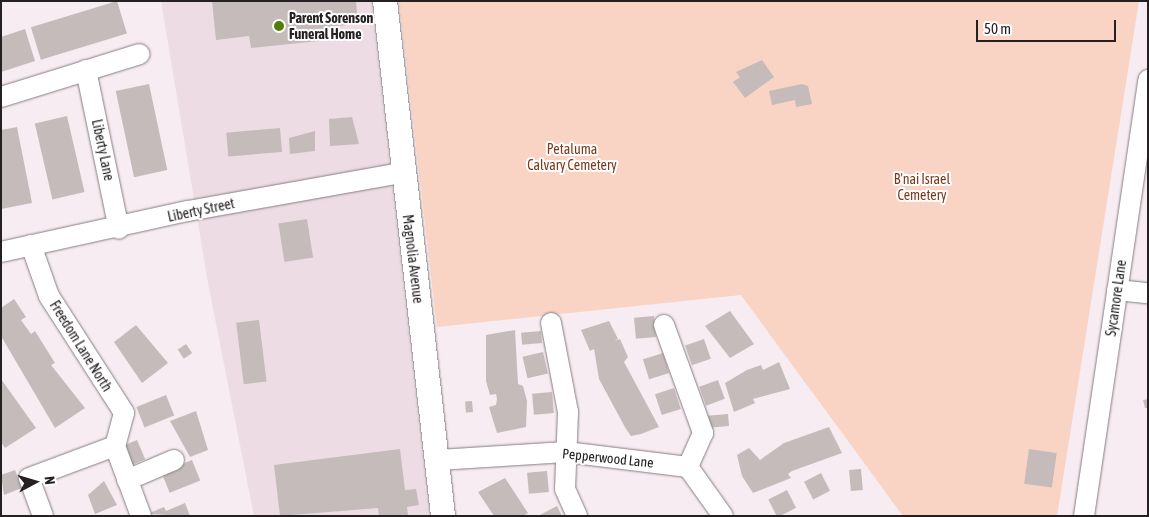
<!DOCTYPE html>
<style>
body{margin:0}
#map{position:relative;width:1149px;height:517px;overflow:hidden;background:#f6ecf1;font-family:"Asap Condensed",sans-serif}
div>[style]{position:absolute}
.built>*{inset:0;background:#eddce4}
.green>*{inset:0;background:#f9d3c4}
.building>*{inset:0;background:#c6bbbb;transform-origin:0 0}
.roads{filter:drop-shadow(0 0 1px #867d81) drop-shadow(0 0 1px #867d81)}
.minor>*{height:20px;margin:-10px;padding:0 10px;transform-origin:10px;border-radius:10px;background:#fff}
.tertiary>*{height:24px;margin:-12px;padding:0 12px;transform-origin:12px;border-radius:12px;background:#fff}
.dots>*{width:14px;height:14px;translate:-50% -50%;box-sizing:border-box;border:2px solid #fff;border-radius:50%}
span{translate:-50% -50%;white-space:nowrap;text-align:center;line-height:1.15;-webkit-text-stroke:4px #fff;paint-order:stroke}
.poi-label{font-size:14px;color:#252123;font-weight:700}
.left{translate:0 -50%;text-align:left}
.park-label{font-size:14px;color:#7b3a1c}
.street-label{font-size:14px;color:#252123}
.frame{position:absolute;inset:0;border:2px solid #252123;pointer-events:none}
.north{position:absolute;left:10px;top:457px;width:50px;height:50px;-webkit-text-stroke:4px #fff;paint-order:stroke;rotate:84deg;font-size:14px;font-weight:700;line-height:20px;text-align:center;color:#252123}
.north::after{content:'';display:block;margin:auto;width:18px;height:22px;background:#252123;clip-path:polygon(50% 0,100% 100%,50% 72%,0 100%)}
.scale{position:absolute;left:976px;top:20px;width:140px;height:22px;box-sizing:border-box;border:2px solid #252123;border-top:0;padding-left:6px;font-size:15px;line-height:18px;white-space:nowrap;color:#252123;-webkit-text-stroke:4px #fff;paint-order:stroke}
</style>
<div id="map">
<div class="built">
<div style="clip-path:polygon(161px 1px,371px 1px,429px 516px,254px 516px,208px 283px)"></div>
</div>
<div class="green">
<div style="clip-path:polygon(399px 1px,1139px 1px,1057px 516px,903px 516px,741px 295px,437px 327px)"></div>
</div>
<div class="building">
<div style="left:117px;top:1px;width:34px;height:90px;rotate:73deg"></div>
<div style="clip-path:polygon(212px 1px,356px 1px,358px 24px,327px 27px,328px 40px,251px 48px,249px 36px,216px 40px)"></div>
<div style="clip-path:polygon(25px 29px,35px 61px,1px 72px,1px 37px)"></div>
<div style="clip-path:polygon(762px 60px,774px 77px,745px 98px,733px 82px,740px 77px,736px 72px)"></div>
<div style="left:149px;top:84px;width:88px;height:34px;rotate:78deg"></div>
<div style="clip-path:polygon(802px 84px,808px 86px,812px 104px,796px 107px,795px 100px,772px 105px,769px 91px)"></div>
<div style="left:67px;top:116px;width:78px;height:33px;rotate:77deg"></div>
<div style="clip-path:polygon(352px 117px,359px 144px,330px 146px,329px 119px)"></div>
<div style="clip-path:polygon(17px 127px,32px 203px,1px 209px,1px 130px)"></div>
<div style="left:280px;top:128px;width:24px;height:54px;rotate:85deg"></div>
<div style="clip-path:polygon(315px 131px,315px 151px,290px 154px,289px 138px)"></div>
<div style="left:307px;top:219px;width:39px;height:29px;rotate:81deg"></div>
<div style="clip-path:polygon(14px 299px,26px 317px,21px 320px,31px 334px,35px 331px,55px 363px,51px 365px,85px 408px,55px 428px,1px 336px,1px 308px)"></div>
<div style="clip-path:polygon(730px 311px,754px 344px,730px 358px,705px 326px)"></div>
<div style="left:654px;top:316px;width:21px;height:20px;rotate:85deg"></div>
<div style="left:259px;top:320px;width:62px;height:23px;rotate:83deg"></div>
<div style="clip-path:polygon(609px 321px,618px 339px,614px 341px,620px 339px,628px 357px,624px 362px,659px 427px,641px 434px,631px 436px,626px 429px,599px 379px,594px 349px,590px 351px,581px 330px)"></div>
<div style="clip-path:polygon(136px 325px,168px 363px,142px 383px,114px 342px)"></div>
<div style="clip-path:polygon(515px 330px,518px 384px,523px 386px,527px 401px,526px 427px,497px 433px,489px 407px,496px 405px,497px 399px,496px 394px,490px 395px,486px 381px,486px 335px)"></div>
<div style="left:541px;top:331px;width:12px;height:20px;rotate:85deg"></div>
<div style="left:704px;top:339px;width:21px;height:20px;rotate:71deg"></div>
<div style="left:186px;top:344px;width:11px;height:10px;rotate:56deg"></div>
<div style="left:543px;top:352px;width:22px;height:21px;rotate:77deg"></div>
<div style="left:663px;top:353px;width:21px;height:21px;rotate:73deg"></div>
<div style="clip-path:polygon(779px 362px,790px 389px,753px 399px,755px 403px,734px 412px,725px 383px,747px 370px,761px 365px,763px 370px)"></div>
<div style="clip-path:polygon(1px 379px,36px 428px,5px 448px,1px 442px)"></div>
<div style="left:718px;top:380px;width:20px;height:20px;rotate:70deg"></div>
<div style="left:674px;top:388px;width:22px;height:20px;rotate:72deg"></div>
<div style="left:552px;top:392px;width:21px;height:20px;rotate:85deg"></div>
<div style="left:166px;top:395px;width:22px;height:32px;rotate:68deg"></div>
<div style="clip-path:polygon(1148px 399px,1148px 408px,1145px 408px,1143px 400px)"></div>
<div style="left:472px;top:401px;width:11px;height:7px;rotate:85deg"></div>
<div style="clip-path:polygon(196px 411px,208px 450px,190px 457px,170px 421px)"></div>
<div style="left:728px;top:414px;width:12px;height:20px;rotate:85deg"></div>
<div style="clip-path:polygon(829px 427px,842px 453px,792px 471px,788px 474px,791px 478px,753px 493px,742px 476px,737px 455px,749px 448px,760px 460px,784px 443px)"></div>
<div style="left:137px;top:440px;width:21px;height:18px;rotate:67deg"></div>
<div style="clip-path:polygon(400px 449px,405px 490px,416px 489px,419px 505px,407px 507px,408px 516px,379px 516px,378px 508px,280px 516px,274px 465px)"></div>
<div style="left:1029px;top:449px;width:28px;height:35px;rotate:8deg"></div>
<div style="left:192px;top:460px;width:22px;height:33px;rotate:68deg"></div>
<div style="left:861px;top:469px;width:21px;height:12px;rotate:85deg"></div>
<div style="clip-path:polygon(15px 470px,22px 488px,4px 495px,1px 475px)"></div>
<div style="left:547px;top:471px;width:21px;height:20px;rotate:85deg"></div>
<div style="left:821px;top:473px;width:20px;height:19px;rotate:63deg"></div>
<div style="clip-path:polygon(505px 478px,528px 513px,523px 516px,494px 516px,478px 492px)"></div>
<div style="clip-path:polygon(104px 481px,117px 505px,95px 514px,88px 495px)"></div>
<div style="left:787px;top:490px;width:20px;height:21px;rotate:63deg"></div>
<div style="clip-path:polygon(185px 503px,190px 516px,147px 514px,164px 507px,166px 511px)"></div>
<div style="clip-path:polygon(557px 506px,562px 516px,538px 516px)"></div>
</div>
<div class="roads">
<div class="minor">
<div style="left:86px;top:70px;width:162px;rotate:78.3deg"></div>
<div style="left:1px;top:97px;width:145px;rotate:-17.2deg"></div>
<div style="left:31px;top:245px;width:54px;rotate:70.6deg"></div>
<div style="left:49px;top:296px;width:139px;rotate:57.3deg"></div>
<div style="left:124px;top:413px;width:34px;rotate:105deg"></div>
<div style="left:1px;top:252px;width:191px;rotate:-12.4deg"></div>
<div style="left:188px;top:211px;width:217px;rotate:-10.1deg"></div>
<div style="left:1117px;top:290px;width:31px;rotate:6deg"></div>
<div style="left:551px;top:323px;width:91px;rotate:79.2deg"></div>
<div style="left:568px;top:412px;width:77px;rotate:92.2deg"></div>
<div style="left:565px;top:489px;width:30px;rotate:66deg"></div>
<div style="left:664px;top:325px;width:115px;rotate:70.1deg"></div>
<div style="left:703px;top:433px;width:37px;rotate:114deg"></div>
<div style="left:438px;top:460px;width:128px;rotate:-3.6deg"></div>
<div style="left:566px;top:452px;width:123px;rotate:7deg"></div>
<div style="left:688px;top:467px;width:60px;rotate:54.5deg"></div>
<div style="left:127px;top:480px;width:51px;rotate:-23.1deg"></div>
<div style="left:43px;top:516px;width:40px;rotate:-110.2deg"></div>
<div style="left:29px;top:478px;width:92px;rotate:-20.4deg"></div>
<div style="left:115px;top:446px;width:75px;rotate:69.6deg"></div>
<div style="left:1084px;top:516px;width:441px;rotate:-81.6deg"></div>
</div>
<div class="tertiary">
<div style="left:385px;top:1px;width:518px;rotate:83.57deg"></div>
</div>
</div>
<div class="dots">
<div style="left:279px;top:26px;background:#517e04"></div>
</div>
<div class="poi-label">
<span class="left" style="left:289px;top:26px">Parent Sorenson<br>Funeral Home</span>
</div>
<div class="park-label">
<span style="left:572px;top:157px">Petaluma<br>Calvary Cemetery</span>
<span style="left:922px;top:187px">B'nai Israel<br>Cemetery</span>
</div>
<div class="street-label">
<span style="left:103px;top:150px;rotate:78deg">Liberty Lane</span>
<span style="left:201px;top:210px;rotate:-12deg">Liberty Street</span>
<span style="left:413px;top:259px;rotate:83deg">Magnolia Avenue</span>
<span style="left:1116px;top:298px;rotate:-82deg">Sycamore Lane</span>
<span style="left:81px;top:346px;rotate:58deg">Freedom Lane North</span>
<span style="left:608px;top:458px;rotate:6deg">Pepperwood Lane</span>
</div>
<div class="frame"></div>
<div class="north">N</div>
<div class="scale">50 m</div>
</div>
